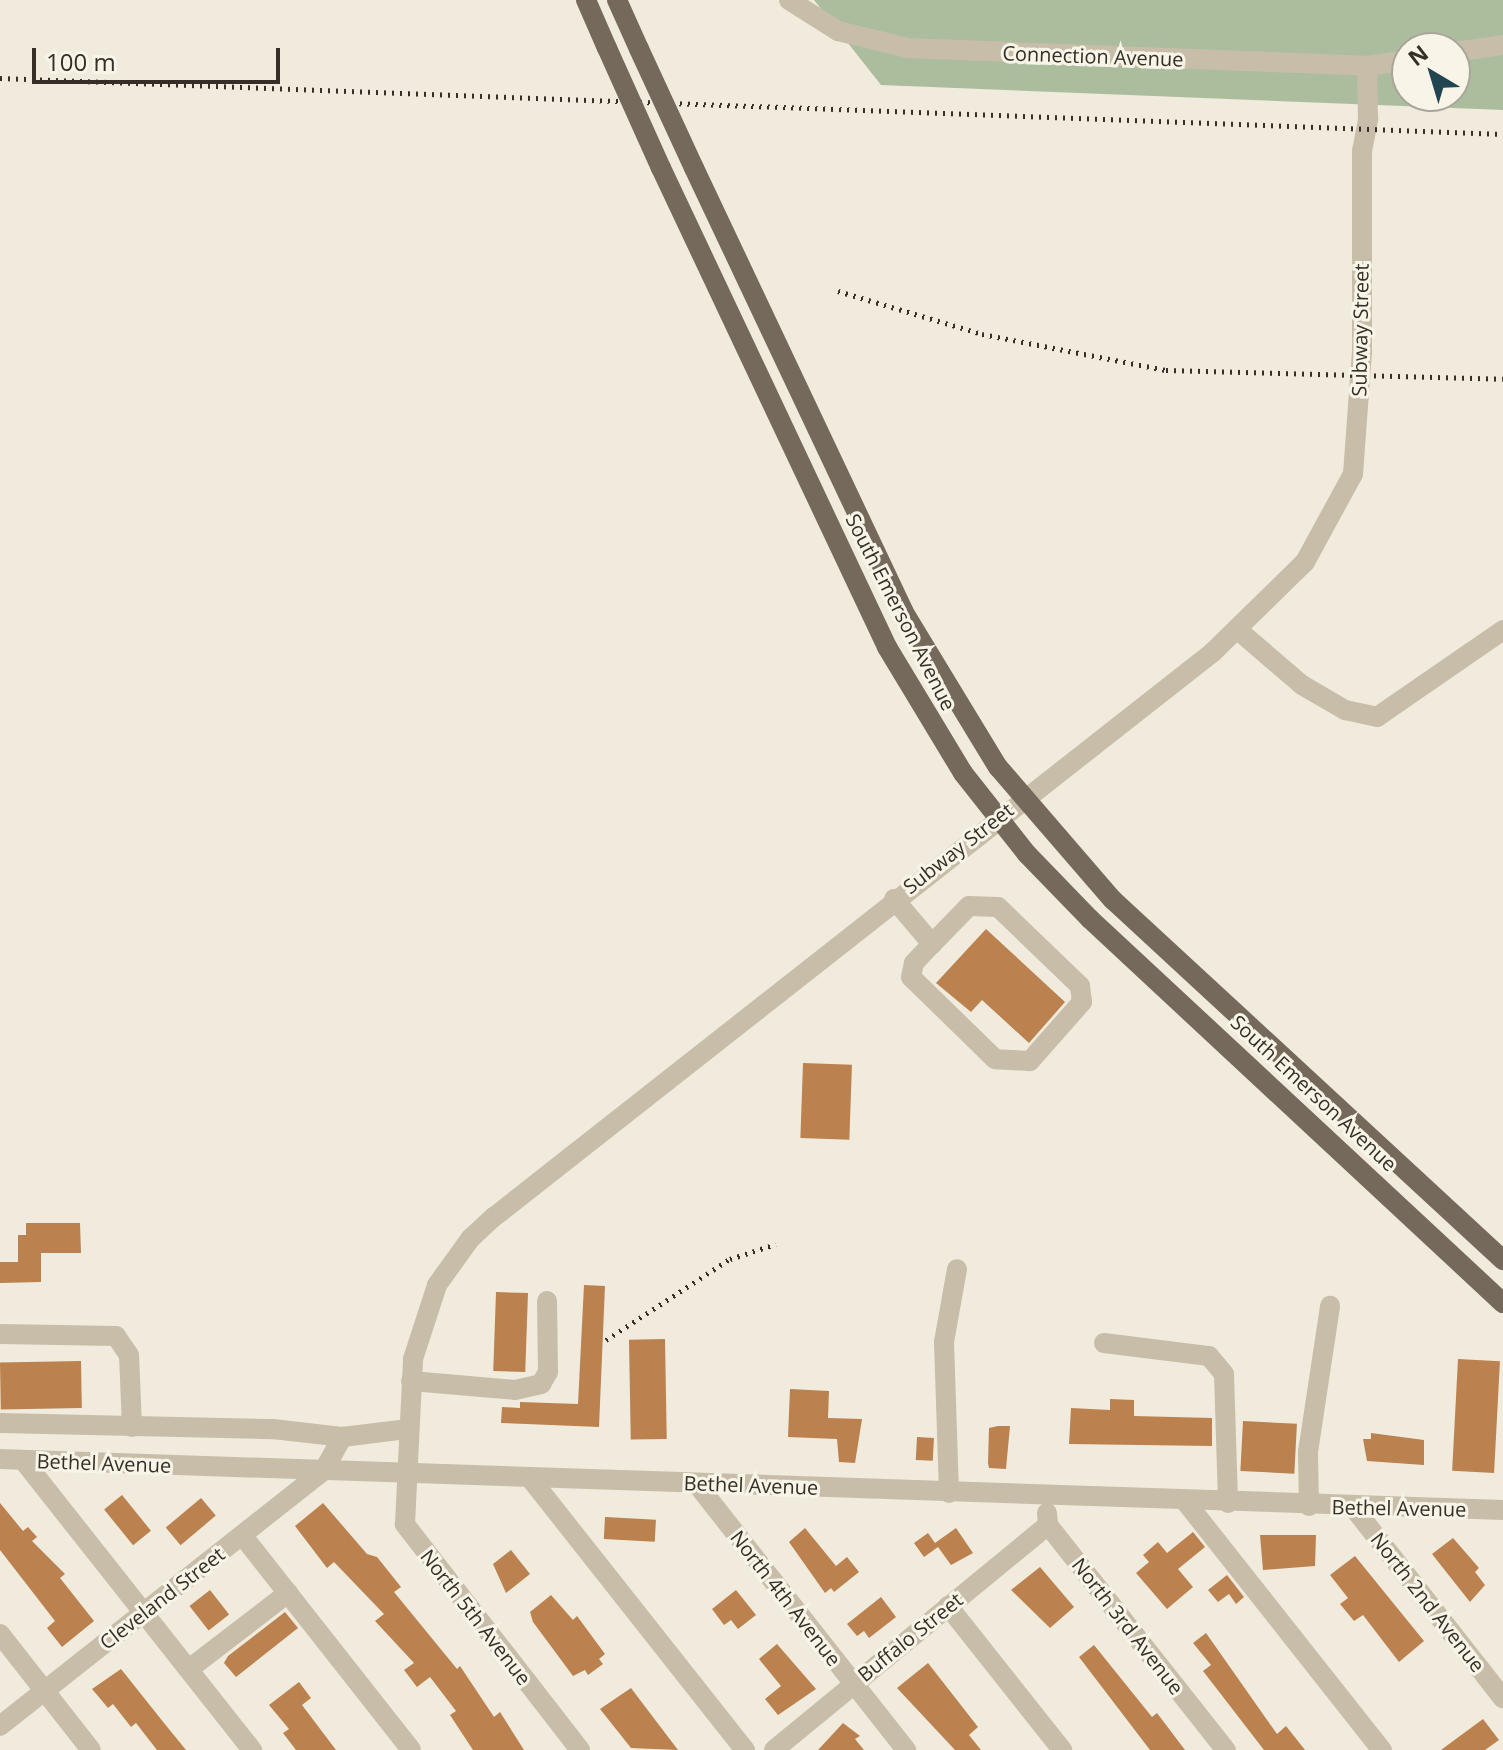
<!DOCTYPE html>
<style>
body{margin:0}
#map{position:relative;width:1503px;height:1750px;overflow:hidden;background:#f0ebdc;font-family:"Open Sans",sans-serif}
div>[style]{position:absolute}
.green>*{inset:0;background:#acbd9e}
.building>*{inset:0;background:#bb814f;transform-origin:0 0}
.minor>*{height:20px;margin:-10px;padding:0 10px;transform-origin:10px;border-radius:10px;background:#c7bda9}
.major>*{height:20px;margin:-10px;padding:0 10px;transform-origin:10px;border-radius:10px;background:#75695b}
.rail>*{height:5px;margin-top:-2.5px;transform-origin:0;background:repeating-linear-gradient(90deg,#352f28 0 2px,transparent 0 8px)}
.major-bridge>*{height:20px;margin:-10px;padding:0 10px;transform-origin:10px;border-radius:10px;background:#75695b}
span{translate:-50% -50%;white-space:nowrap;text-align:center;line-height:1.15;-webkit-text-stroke:6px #f8f4e8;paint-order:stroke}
.street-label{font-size:20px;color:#352f28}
.north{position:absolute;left:1391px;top:32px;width:80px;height:80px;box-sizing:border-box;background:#f8f4e8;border:2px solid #aaa59b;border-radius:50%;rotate:322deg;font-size:22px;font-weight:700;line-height:32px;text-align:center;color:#352f28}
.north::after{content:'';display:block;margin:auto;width:28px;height:36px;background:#224552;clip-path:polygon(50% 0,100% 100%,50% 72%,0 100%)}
.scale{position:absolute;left:32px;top:48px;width:248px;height:36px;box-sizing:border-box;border:4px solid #352f28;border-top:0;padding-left:10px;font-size:24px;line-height:28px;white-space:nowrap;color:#352f28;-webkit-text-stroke:6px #f8f4e8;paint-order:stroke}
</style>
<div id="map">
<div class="green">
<div style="clip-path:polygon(evenodd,814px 0,1503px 0,1503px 110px,881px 85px,814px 0,1407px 48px,1455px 48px,1455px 96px,1407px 96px,1407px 48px)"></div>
</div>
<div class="building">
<div style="clip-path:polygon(986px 929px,1065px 1002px,1029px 1043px,982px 1000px,971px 1012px,936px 983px)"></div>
<div style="left:803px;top:1063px;width:49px;height:75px;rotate:2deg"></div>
<div style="clip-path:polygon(26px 1223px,80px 1223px,81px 1253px,41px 1253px,41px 1282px,0 1283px,0 1262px,18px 1262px,18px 1235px,26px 1235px)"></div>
<div style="clip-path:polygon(584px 1285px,605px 1286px,599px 1427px,501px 1423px,502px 1407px,520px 1408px,520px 1402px,578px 1404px)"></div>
<div style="left:496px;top:1292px;width:32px;height:79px;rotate:2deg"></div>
<div style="left:665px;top:1339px;width:100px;height:36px;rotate:89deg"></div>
<div style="left:1458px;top:1359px;width:42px;height:112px;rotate:3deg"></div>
<div style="left:81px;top:1361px;width:47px;height:81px;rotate:89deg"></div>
<div style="clip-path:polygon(790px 1389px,829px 1391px,828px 1418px,862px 1419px,855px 1463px,839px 1462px,837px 1439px,788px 1437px)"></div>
<div style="clip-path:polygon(1110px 1399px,1134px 1400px,1134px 1416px,1212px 1418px,1212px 1446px,1069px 1444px,1071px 1408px,1110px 1410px)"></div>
<div style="left:1243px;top:1421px;width:54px;height:50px;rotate:3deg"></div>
<div style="clip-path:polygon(998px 1426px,1010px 1426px,1006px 1469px,989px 1468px,988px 1463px,989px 1428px)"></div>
<div style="clip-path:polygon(1371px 1433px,1424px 1440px,1424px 1465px,1367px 1461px,1363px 1439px,1371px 1439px)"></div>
<div style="left:917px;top:1437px;width:17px;height:23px;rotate:3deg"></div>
<div style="left:122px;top:1495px;width:46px;height:23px;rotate:51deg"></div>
<div style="left:201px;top:1498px;width:23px;height:46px;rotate:50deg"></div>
<div style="clip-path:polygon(0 1503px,23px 1531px,28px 1527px,37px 1537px,32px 1541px,65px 1574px,60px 1578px,94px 1621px,62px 1647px,47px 1628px,55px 1621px,0 1550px)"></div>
<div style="clip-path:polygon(323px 1503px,367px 1554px,377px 1557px,401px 1587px,394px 1592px,457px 1669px,460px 1666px,494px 1717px,500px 1712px,524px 1750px,473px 1750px,450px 1715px,456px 1711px,430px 1677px,417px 1687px,404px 1670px,414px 1663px,375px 1621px,384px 1614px,334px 1562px,327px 1568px,295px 1526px)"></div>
<div style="left:605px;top:1517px;width:51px;height:22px;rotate:3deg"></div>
<div style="clip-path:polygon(805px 1528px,836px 1566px,847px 1557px,859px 1572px,834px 1592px,831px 1588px,825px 1593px,789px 1542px)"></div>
<div style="clip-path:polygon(956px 1528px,973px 1553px,951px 1565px,938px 1547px,924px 1557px,914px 1543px,928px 1533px,935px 1543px)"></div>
<div style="clip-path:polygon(1193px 1532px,1205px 1547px,1178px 1569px,1193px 1587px,1167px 1609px,1136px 1573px,1149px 1562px,1143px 1555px,1158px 1542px,1167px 1553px)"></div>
<div style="clip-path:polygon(1260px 1535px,1316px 1535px,1315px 1566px,1263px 1570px)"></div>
<div style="clip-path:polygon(1453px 1538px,1479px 1568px,1475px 1572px,1485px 1585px,1470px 1602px,1432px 1554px)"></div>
<div style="clip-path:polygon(511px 1550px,530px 1574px,506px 1593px,493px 1564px)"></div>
<div style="clip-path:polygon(1355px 1556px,1424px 1641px,1399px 1662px,1363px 1615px,1354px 1621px,1340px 1604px,1348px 1598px,1330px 1575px)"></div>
<div style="clip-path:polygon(1040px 1567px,1074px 1607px,1050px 1628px,1011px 1590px)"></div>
<div style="clip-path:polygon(1227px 1575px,1244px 1597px,1236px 1604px,1229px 1594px,1218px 1602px,1208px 1590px)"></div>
<div style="left:210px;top:1590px;width:31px;height:26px;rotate:52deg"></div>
<div style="clip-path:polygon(736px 1590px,756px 1615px,738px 1629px,731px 1620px,724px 1625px,712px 1609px)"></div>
<div style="clip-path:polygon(551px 1595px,573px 1620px,577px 1616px,605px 1654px,599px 1659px,603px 1664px,588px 1675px,585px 1670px,573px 1676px,533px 1622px,530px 1612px)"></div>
<div style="clip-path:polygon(881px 1597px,896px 1617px,869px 1638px,864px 1631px,857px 1636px,847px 1624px)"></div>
<div style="clip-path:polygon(285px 1612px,298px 1628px,236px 1677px,224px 1663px,228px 1656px)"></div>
<div style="clip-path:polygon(1206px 1633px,1277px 1734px,1286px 1726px,1305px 1750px,1264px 1750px,1203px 1671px,1211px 1665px,1193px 1643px)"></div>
<div style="clip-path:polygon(777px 1644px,816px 1689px,778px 1715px,765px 1699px,781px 1686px,759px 1659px)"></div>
<div style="clip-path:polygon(1094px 1645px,1152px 1717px,1157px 1713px,1185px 1750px,1150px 1750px,1079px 1657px)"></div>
<div style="clip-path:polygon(928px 1663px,978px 1727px,969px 1735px,981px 1750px,955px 1750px,897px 1688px)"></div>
<div style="clip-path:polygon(121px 1669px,164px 1723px,186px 1750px,157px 1750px,136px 1723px,131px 1727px,113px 1704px,108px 1708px,98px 1696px,92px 1689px)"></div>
<div style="clip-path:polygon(299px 1682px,311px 1698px,302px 1705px,336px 1750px,296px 1750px,283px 1733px,289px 1729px,269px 1705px)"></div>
<div style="clip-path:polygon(631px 1688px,637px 1696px,678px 1750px,631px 1748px,600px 1709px)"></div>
<div style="clip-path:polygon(1483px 1719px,1499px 1740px,1485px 1750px,1441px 1750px)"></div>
<div style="clip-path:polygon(843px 1723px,860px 1736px,855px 1739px,864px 1750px,818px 1750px)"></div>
</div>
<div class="minor">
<div style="left:789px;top:0;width:58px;rotate:32.3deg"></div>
<div style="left:838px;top:31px;width:72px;rotate:13.7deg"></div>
<div style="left:908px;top:48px;width:459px;rotate:2.2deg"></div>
<div style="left:1367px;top:66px;width:40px;rotate:-8.5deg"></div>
<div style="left:1455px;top:52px;width:49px;rotate:-8.3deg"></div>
<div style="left:1239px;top:631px;width:83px;rotate:40.6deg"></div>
<div style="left:1302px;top:685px;width:50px;rotate:30.2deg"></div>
<div style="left:1345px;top:710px;width:33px;rotate:12deg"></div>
<div style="left:1377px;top:717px;width:153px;rotate:-34.6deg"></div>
<div style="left:894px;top:899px;width:59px;rotate:49.8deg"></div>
<div style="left:932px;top:944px;width:53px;rotate:-45.8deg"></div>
<div style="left:969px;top:906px;width:29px;rotate:2deg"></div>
<div style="left:998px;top:907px;width:114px;rotate:43.9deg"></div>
<div style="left:1080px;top:986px;width:16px;rotate:83deg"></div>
<div style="left:1082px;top:1002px;width:79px;rotate:131.4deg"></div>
<div style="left:1030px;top:1061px;width:35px;rotate:-177deg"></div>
<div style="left:995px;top:1059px;width:117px;rotate:-135.7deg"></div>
<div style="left:911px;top:977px;width:14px;rotate:-78deg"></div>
<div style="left:914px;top:963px;width:26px;rotate:-47deg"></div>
<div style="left:0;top:1334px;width:116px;rotate:1deg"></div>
<div style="left:116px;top:1336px;width:23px;rotate:56deg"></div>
<div style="left:129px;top:1355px;width:72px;rotate:87.6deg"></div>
<div style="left:1104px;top:1343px;width:106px;rotate:7.1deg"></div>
<div style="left:1209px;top:1356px;width:23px;rotate:50deg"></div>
<div style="left:1224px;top:1374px;width:129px;rotate:88.2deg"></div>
<div style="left:411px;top:1381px;width:104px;rotate:4.9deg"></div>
<div style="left:515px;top:1390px;width:27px;rotate:-13deg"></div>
<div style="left:541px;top:1384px;width:14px;rotate:-60deg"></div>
<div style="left:548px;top:1372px;width:71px;rotate:-90.8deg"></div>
<div style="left:0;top:1423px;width:273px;rotate:1.3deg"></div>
<div style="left:273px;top:1429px;width:69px;rotate:6.6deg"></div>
<div style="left:342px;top:1437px;width:65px;rotate:-7deg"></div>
<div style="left:0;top:1459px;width:1504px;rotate:1.94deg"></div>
<div style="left:23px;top:1460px;width:370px;rotate:51.7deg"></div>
<div style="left:530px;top:1478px;width:347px;rotate:51.7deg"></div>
<div style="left:696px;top:1483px;width:340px;rotate:51.8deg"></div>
<div style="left:949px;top:1493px;width:151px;rotate:-91.9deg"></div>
<div style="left:944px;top:1342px;width:74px;rotate:-79.9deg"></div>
<div style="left:1185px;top:1501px;width:318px;rotate:51.7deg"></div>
<div style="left:1309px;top:1506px;width:54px;rotate:-91.1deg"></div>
<div style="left:1308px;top:1452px;width:148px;rotate:-81.4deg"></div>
<div style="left:1353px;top:1507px;width:243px;rotate:51.9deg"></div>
<div style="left:1047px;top:1513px;width:12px;rotate:85deg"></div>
<div style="left:1048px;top:1525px;width:287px;rotate:51.7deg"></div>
<div style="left:242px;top:1535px;width:273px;rotate:51.8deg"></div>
<div style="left:948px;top:1606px;width:184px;rotate:51.6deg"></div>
<div style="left:0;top:1634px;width:147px;rotate:51.9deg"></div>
<div style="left:189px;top:1669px;width:125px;rotate:-37.5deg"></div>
<div style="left:0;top:1726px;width:413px;rotate:-38.3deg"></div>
<div style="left:324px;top:1470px;width:38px;rotate:-61deg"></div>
<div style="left:580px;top:1750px;width:286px;rotate:-127.8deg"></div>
<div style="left:405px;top:1524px;width:165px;rotate:-87.2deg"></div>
<div style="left:413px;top:1359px;width:78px;rotate:-72deg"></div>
<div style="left:437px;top:1285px;width:57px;rotate:-54.3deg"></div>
<div style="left:470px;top:1239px;width:33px;rotate:-43deg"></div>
<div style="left:494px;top:1217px;width:914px;rotate:-38.16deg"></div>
<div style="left:1213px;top:652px;width:129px;rotate:-44.4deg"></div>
<div style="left:1305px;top:562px;width:100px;rotate:-61.4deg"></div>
<div style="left:1353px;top:474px;width:122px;rotate:-85.8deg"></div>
<div style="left:1362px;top:352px;width:201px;rotate:-90deg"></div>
<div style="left:1362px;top:151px;width:33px;rotate:-79deg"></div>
<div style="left:1368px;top:119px;width:53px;rotate:-91.1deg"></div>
<div style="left:774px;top:1750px;width:355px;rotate:-39.4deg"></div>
</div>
<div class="major">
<div style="left:586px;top:0;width:52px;rotate:66.4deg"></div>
<div style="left:617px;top:0;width:54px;rotate:65.8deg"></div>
<div style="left:661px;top:168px;width:530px;rotate:64.74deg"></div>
<div style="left:887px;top:647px;width:147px;rotate:58.9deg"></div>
<div style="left:963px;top:773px;width:103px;rotate:51.7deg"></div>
<div style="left:1027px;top:854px;width:91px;rotate:45.9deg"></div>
<div style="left:1090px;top:919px;width:564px;rotate:42.92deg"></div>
<div style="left:694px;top:168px;width:490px;rotate:64.7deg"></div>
<div style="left:903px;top:611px;width:183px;rotate:58.7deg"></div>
<div style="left:998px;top:767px;width:176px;rotate:49.2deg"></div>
<div style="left:1113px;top:900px;width:531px;rotate:42.71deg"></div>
</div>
<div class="rail">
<div style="left:0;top:78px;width:1504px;rotate:2.13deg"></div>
<div style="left:838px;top:291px;width:150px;rotate:16.6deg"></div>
<div style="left:982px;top:334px;width:187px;rotate:11.1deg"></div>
<div style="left:1166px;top:370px;width:337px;rotate:1.5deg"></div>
<div style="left:606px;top:1340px;width:148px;rotate:-33.2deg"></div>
<div style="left:730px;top:1259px;width:48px;rotate:-18.1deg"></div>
</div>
<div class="major-bridge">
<div style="left:607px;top:48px;width:132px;rotate:65.8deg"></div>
<div style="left:639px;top:49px;width:131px;rotate:65.2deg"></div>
</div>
<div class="street-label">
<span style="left:1093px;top:56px;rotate:2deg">Connection Avenue</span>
<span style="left:1360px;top:330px;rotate:-89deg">Subway Street</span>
<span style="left:901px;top:612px;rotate:63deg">South Emerson Avenue</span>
<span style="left:958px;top:848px;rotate:-38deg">Subway Street</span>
<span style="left:1314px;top:1093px;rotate:43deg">South Emerson Avenue</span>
<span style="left:104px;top:1463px;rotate:2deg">Bethel Avenue</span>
<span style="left:751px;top:1485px;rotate:2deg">Bethel Avenue</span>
<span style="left:1399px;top:1508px;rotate:1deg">Bethel Avenue</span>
<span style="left:162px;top:1598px;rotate:-38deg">Cleveland Street</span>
<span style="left:786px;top:1598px;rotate:52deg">North 4th Avenue</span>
<span style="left:1428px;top:1602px;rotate:52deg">North 2nd Avenue</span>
<span style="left:476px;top:1617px;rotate:52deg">North 5th Avenue</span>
<span style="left:1128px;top:1626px;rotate:52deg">North 3rd Avenue</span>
<span style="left:910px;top:1637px;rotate:-39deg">Buffalo Street</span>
</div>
<div class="north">N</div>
<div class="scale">100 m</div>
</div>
